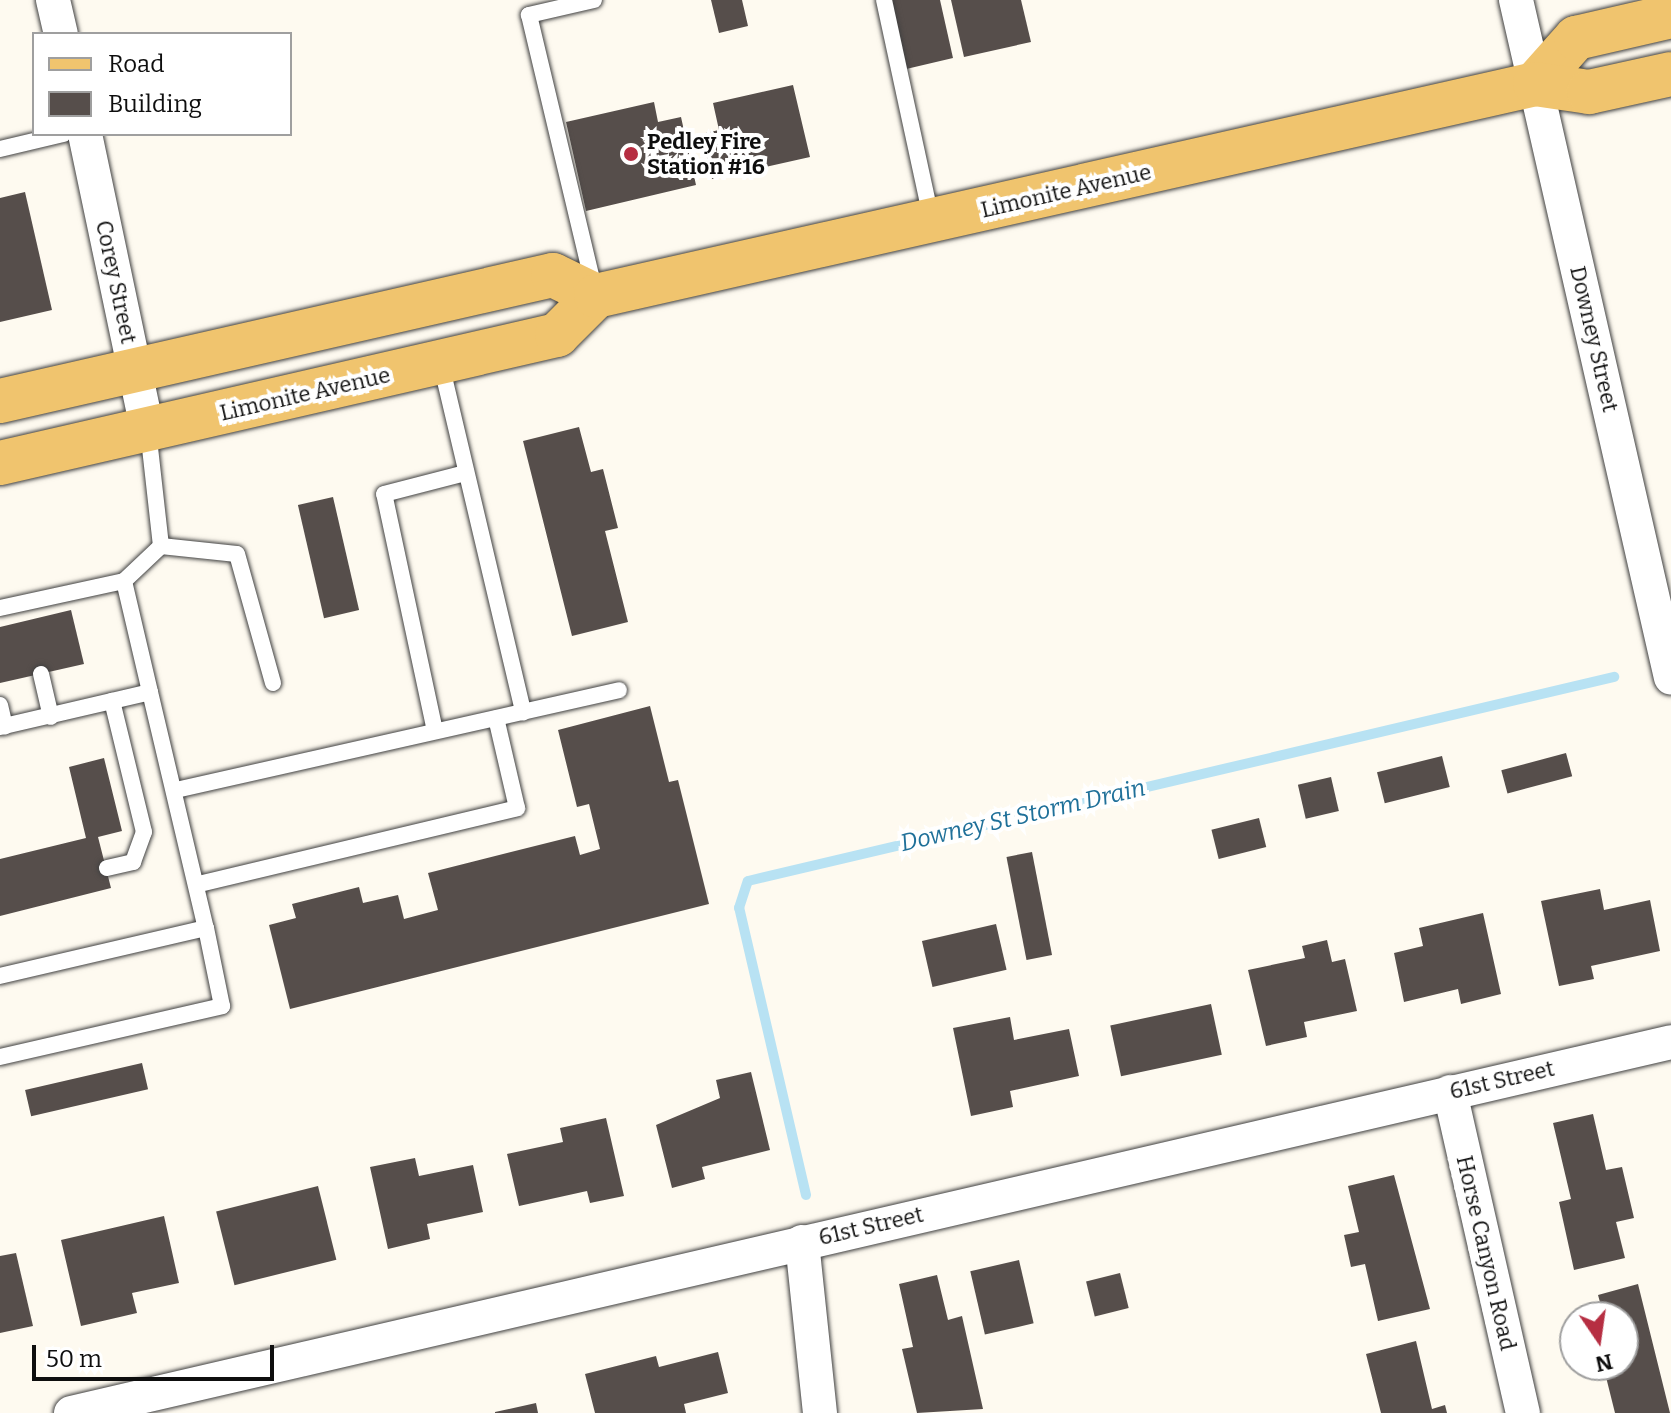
<!DOCTYPE html>
<style>
body{margin:0}
#map{position:relative;width:1671px;height:1413px;overflow:hidden;background:#fefaf0;font-family:Bitter,serif}
div>[style]{position:absolute}
.stream>*{height:10px;margin:-5px;padding:0 5px;transform-origin:5px;border-radius:5px;background:#b8e2f3}
.building>*{inset:0;background:#564e4b;transform-origin:0 0}
.roads{filter:drop-shadow(0 0 2px #414141) drop-shadow(0 0 2px #414141)}
.service>*{height:16px;margin:-8px;padding:0 8px;transform-origin:8px;border-radius:8px;background:#fff}
.minor>*{height:34px;margin:-17px;padding:0 17px;transform-origin:17px;border-radius:17px;background:#fff}
.primary>*{height:44px;margin:-22px;padding:0 22px;transform-origin:22px;border-radius:22px;background:#f0c46e}
.dots>*{width:22px;height:22px;translate:-50% -50%;box-sizing:border-box;border:4px solid #fff;border-radius:50%}
span{translate:-50% -50%;white-space:nowrap;text-align:center;line-height:1.15;-webkit-text-stroke:8px #fff;paint-order:stroke}
.poi-label{font-size:22px;color:#0e0e0e;font-weight:700}
.left{translate:0 -50%;text-align:left}
.street-label{font-size:22px;color:#0e0e0e}
.water-label{font-size:24px;color:#1f7099;font-style:italic}
.legend{position:absolute;left:32px;top:32px;width:260px;height:104px;box-sizing:border-box;background:#fff;border:2px solid #9f9f9f;margin:0;padding:10px 14px;list-style:none;font-size:24px;color:#0e0e0e}
.legend li{display:flex;align-items:center;gap:16px;height:40px}
.legend b{width:40px;border:2px solid #9f9f9f}
.north{position:absolute;left:1559px;top:1301px;width:80px;height:80px;box-sizing:border-box;background:#fff;border:2px solid #9f9f9f;border-radius:50%;rotate:167deg;font-size:22px;font-weight:700;line-height:32px;text-align:center;color:#0e0e0e}
.north::after{content:'';display:block;margin:auto;width:28px;height:36px;background:#b62e42;clip-path:polygon(50% 0,100% 100%,50% 72%,0 100%)}
.scale{position:absolute;left:32px;top:1345px;width:242px;height:36px;box-sizing:border-box;border:4px solid #0e0e0e;border-top:0;padding-left:10px;font-size:24px;line-height:28px;white-space:nowrap;color:#0e0e0e;-webkit-text-stroke:6px #fff;paint-order:stroke}
</style>
<div id="map">
<div class="stream">
<div style="left:806px;top:1195px;width:295px;rotate:-103.1deg"></div>
<div style="left:739px;top:908px;width:28px;rotate:-72deg"></div>
<div style="left:748px;top:881px;width:890px;rotate:-13.26deg"></div>
</div>
<div class="building">
<div style="clip-path:polygon(711px 0,742px 0,748px 26px,719px 33px)"></div>
<div style="clip-path:polygon(890px 0,940px 0,953px 58px,902px 70px)"></div>
<div style="clip-path:polygon(951px 0,1021px 0,1031px 42px,964px 57px)"></div>
<div style="clip-path:polygon(793px 85px,810px 157px,712px 179px,701px 134px,719px 130px,713px 103px)"></div>
<div style="clip-path:polygon(654px 102px,658px 122px,681px 117px,696px 185px,586px 211px,566px 122px)"></div>
<div style="clip-path:polygon(25px 192px,52px 310px,0 322px,0 198px)"></div>
<div style="clip-path:polygon(579px 427px,591px 472px,603px 469px,618px 528px,605px 531px,628px 622px,572px 636px,523px 441px)"></div>
<div style="left:333px;top:497px;width:116px;height:36px;rotate:77deg"></div>
<div style="clip-path:polygon(71px 610px,84px 664px,0 683px,0 627px)"></div>
<div style="clip-path:polygon(650px 706px,669px 782px,678px 780px,709px 904px,290px 1009px,269px 925px,296px 918px,292px 904px,359px 887px,363px 903px,398px 895px,404px 919px,438px 910px,428px 873px,575px 836px,580px 855px,600px 849px,589px 804px,577px 807px,558px 730px)"></div>
<div style="left:1566px;top:753px;width:24px;height:67px;rotate:75deg"></div>
<div style="left:1442px;top:756px;width:32px;height:67px;rotate:76deg"></div>
<div style="clip-path:polygon(104px 758px,122px 831px,98px 837px,111px 888px,0 916px,0 859px,86px 838px,69px 767px)"></div>
<div style="left:1331px;top:777px;width:35px;height:34px;rotate:77deg"></div>
<div style="left:1259px;top:818px;width:30px;height:49px;rotate:76deg"></div>
<div style="left:1032px;top:852px;width:105px;height:26px;rotate:79deg"></div>
<div style="clip-path:polygon(1600px 889px,1604px 910px,1650px 900px,1660px 951px,1591px 966px,1594px 979px,1559px 986px,1541px 901px)"></div>
<div style="clip-path:polygon(1483px 913px,1501px 994px,1461px 1004px,1458px 989px,1404px 1002px,1394px 953px,1423px 946px,1419px 928px)"></div>
<div style="left:996px;top:924px;width:47px;height:76px;rotate:77deg"></div>
<div style="clip-path:polygon(1327px 940px,1332px 962px,1345px 959px,1357px 1011px,1304px 1022px,1307px 1037px,1266px 1046px,1248px 970px,1305px 958px,1302px 946px)"></div>
<div style="left:1211px;top:1004px;width:52px;height:103px;rotate:78deg"></div>
<div style="clip-path:polygon(1010px 1017px,1014px 1040px,1069px 1029px,1079px 1076px,1010px 1091px,1013px 1107px,971px 1116px,953px 1028px)"></div>
<div style="left:142px;top:1063px;width:27px;height:120px;rotate:77deg"></div>
<div style="clip-path:polygon(751px 1072px,770px 1150px,702px 1167px,705px 1179px,672px 1188px,656px 1125px,720px 1098px,716px 1080px)"></div>
<div style="clip-path:polygon(1593px 1114px,1606px 1170px,1622px 1167px,1634px 1218px,1616px 1222px,1625px 1258px,1574px 1270px,1559px 1202px,1571px 1199px,1553px 1123px)"></div>
<div style="clip-path:polygon(606px 1118px,624px 1196px,590px 1203px,587px 1191px,519px 1206px,507px 1154px,563px 1142px,560px 1128px)"></div>
<div style="clip-path:polygon(415px 1158px,419px 1176px,473px 1165px,483px 1212px,427px 1224px,430px 1239px,388px 1249px,370px 1167px)"></div>
<div style="clip-path:polygon(1394px 1175px,1430px 1309px,1378px 1321px,1365px 1264px,1351px 1267px,1344px 1235px,1359px 1232px,1348px 1186px)"></div>
<div style="left:318px;top:1186px;width:76px;height:105px;rotate:76deg"></div>
<div style="clip-path:polygon(164px 1216px,179px 1283px,132px 1293px,137px 1313px,81px 1326px,61px 1240px)"></div>
<div style="clip-path:polygon(16px 1253px,33px 1326px,0 1333px,0 1256px)"></div>
<div style="left:1019px;top:1260px;width:65px;height:50px;rotate:77deg"></div>
<div style="left:1120px;top:1273px;width:36px;height:35px;rotate:76deg"></div>
<div style="clip-path:polygon(937px 1275px,948px 1320px,962px 1316px,983px 1409px,917px 1413px,902px 1349px,913px 1347px,899px 1284px)"></div>
<div style="clip-path:polygon(1638px 1284px,1670px 1413px,1615px 1413px,1603px 1365px,1623px 1365px,1623px 1317px,1604px 1317px,1598px 1295px)"></div>
<div style="clip-path:polygon(1416px 1341px,1432px 1409px,1445px 1405px,1447px 1413px,1381px 1413px,1366px 1354px)"></div>
<div style="clip-path:polygon(718px 1352px,728px 1393px,684px 1404px,686px 1413px,595px 1413px,585px 1374px,656px 1356px,659px 1367px)"></div>
<div style="clip-path:polygon(536px 1403px,538px 1413px,495px 1413px,495px 1412px)"></div>
</div>
<div class="roads">
<div class="service">
<div style="left:594px;top:0;width:67px;rotate:167deg"></div>
<div style="left:529px;top:15px;width:280px;rotate:76.6deg"></div>
<div style="left:884px;top:0;width:222px;rotate:77.8deg"></div>
<div style="left:0;top:149px;width:65px;rotate:-13.4deg"></div>
<div style="left:441px;top:364px;width:358px;rotate:76.7deg"></div>
<div style="left:161px;top:546px;width:76px;rotate:6deg"></div>
<div style="left:237px;top:554px;width:134px;rotate:74.4deg"></div>
<div style="left:124px;top:581px;width:114px;rotate:76.8deg"></div>
<div style="left:0;top:608px;width:127px;rotate:-12.3deg"></div>
<div style="left:124px;top:581px;width:51px;rotate:-43.4deg"></div>
<div style="left:161px;top:546px;width:116px;rotate:-96.4deg"></div>
<div style="left:41px;top:674px;width:44px;rotate:76.9deg"></div>
<div style="left:0;top:705px;width:22px;rotate:77deg"></div>
<div style="left:0;top:727px;width:154px;rotate:-13.1deg"></div>
<div style="left:150px;top:692px;width:243px;rotate:76.7deg"></div>
<div style="left:206px;top:928px;width:212px;rotate:166.9deg"></div>
<div style="left:435px;top:731px;width:242px;rotate:-102.1deg"></div>
<div style="left:384px;top:494px;width:84px;rotate:-14.5deg"></div>
<div style="left:176px;top:790px;width:454px;rotate:-12.7deg"></div>
<div style="left:107px;top:868px;width:27px;rotate:-13deg"></div>
<div style="left:133px;top:862px;width:32px;rotate:-70deg"></div>
<div style="left:144px;top:832px;width:135px;rotate:-103.7deg"></div>
<div style="left:199px;top:884px;width:327px;rotate:-13.4deg"></div>
<div style="left:517px;top:808px;width:92px;rotate:-103.1deg"></div>
<div style="left:0;top:1057px;width:228px;rotate:-12.9deg"></div>
<div style="left:222px;top:1006px;width:80px;rotate:-101.6deg"></div>
</div>
<div class="minor">
<div style="left:53px;top:0;width:35px;rotate:77deg"></div>
<div style="left:1516px;top:0;width:695px;rotate:77.12deg"></div>
<div style="left:85px;top:134px;width:301px;rotate:78.1deg"></div>
<div style="left:1450px;top:1092px;width:329px;rotate:77.2deg"></div>
<div style="left:802px;top:1242px;width:172px;rotate:84deg"></div>
<div style="left:71px;top:1413px;width:1642px;rotate:-13.05deg"></div>
</div>
<div class="primary">
<div style="left:1535px;top:84px;width:62px;rotate:-48.3deg"></div>
<div style="left:1576px;top:38px;width:98px;rotate:-13deg"></div>
<div style="left:0;top:401px;width:567px;rotate:-12.84deg"></div>
<div style="left:553px;top:275px;width:48px;rotate:26deg"></div>
<div style="left:0;top:463px;width:572px;rotate:-12.94deg"></div>
<div style="left:557px;top:335px;width:55px;rotate:-45deg"></div>
<div style="left:596px;top:296px;width:963px;rotate:-12.72deg"></div>
<div style="left:1535px;top:84px;width:55px;rotate:8.4deg"></div>
<div style="left:1589px;top:92px;width:84px;rotate:-12.4deg"></div>
</div>
</div>
<div class="dots">
<div style="left:631px;top:154px;background:#b62e42"></div>
</div>
<div class="poi-label">
<span class="left" style="left:647px;top:154px">Pedley Fire<br>Station #16</span>
</div>
<div class="street-label">
<span style="left:1066px;top:191px;rotate:-13deg">Limonite Avenue</span>
<span style="left:116px;top:282px;rotate:78deg">Corey Street</span>
<span style="left:1594px;top:339px;rotate:77deg">Downey Street</span>
<span style="left:305px;top:394px;rotate:-13deg">Limonite Avenue</span>
<span style="left:1502px;top:1080px;rotate:-13deg">61st Street</span>
<span style="left:871px;top:1226px;rotate:-13deg">61st Street</span>
<span style="left:1486px;top:1253px;rotate:77deg">Horse Canyon Road</span>
</div>
<div class="water-label">
<span style="left:1023px;top:816px;rotate:-13deg">Downey St Storm Drain</span>
</div>
<ul class="legend">
<li><b style="height:10px;background:#f0c46e"></b>Road</li>
<li><b style="height:22px;background:#564e4b"></b>Building</li>
</ul>
<div class="north">N</div>
<div class="scale">50 m</div>
</div>
